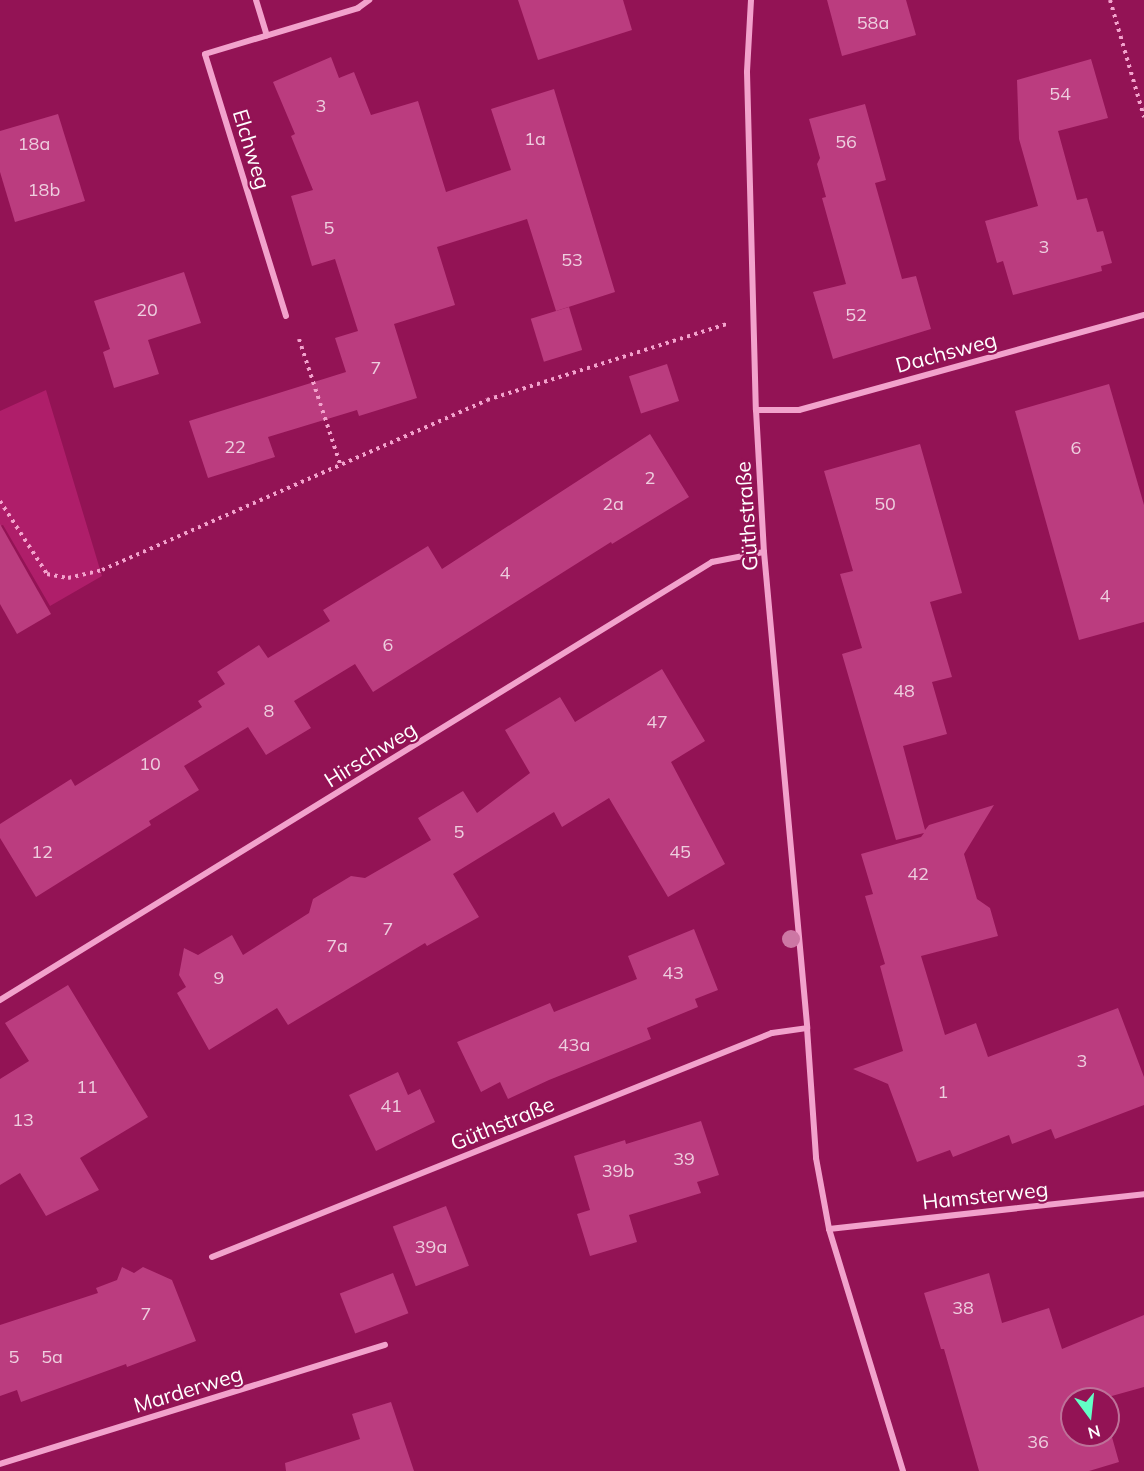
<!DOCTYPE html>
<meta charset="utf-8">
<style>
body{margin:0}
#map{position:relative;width:1144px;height:1471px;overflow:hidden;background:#931355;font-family:Mulish,sans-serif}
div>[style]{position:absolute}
.green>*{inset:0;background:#af1e6a}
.building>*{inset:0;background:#bb3c7f;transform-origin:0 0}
.path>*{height:4px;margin-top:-2px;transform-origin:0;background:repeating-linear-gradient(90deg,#f2a2cc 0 3px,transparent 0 7.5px)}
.minor>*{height:6px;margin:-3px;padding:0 3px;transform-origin:3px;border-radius:3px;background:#f2a2cc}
.trees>*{width:18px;height:18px;margin:-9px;border-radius:50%;background:#cd77a4}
span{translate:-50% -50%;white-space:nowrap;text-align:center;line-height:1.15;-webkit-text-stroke:4.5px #931355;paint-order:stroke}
.number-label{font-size:18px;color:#eecedf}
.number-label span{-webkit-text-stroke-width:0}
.street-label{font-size:21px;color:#fff}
.north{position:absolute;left:1060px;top:1387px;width:60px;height:60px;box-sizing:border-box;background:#931355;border:2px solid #be7199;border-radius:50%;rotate:165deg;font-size:16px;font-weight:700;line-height:24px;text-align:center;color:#fff}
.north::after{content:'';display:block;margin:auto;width:21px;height:27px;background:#63ffc6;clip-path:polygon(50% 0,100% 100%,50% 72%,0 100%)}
</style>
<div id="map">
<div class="green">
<div style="clip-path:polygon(46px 390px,102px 576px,50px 606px,3px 525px,0 526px,0 411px)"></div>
</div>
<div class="building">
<div style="clip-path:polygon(518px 0,623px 0,632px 30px,538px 60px)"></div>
<div style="clip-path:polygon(827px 0,906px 0,916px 35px,842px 56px)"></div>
<div style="clip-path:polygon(331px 57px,339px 78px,354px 72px,371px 115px,418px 101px,446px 192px,511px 170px,491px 109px,554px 89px,615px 292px,556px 311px,527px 219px,437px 247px,455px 305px,394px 324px,417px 398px,359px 416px,357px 410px,268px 437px,275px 457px,208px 478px,189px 421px,346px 372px,335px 338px,358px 331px,335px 259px,312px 266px,291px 196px,313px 190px,291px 136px,295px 134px,273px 82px)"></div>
<div style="clip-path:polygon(1091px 59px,1108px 118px,1058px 131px,1077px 200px,1087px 198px,1097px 232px,1103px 231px,1112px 263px,1101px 266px,1102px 271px,1013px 295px,1003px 261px,997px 263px,985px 221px,1038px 206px,1019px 139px,1017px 80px)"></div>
<div style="clip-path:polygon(865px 104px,886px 180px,875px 183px,902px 279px,916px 276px,931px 329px,833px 359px,813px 292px,846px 284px,822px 198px,826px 197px,817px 164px,820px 158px,809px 119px)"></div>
<div style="clip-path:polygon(58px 114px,85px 201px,15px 222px,0 172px,0 131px)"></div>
<div style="clip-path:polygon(184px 272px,201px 323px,148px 340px,159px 374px,114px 388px,103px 352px,110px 349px,94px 301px)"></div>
<div style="left:569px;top:307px;width:45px;height:40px;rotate:73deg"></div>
<div style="left:667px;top:364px;width:39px;height:40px;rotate:72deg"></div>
<div style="clip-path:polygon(1109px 384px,1144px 505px,1144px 622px,1079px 640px,1015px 411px)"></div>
<div style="clip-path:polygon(650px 434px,689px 497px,612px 544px,611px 542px,373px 692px,355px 664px,294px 701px,311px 728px,266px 755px,248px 727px,184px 766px,199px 790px,149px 821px,151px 825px,36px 897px,0 838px,0 824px,71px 779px,75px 786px,202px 707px,198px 701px,225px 684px,217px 672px,259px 645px,268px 658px,330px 621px,323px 610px,428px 546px,442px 569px)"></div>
<div style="clip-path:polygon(920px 444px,962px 593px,930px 602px,952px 677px,932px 682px,947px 734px,903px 746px,925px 830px,929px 825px,994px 805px,964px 854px,977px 899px,990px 908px,998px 936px,921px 956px,945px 1035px,976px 1023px,988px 1057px,1118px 1008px,1144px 1077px,1144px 1105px,1055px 1139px,1051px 1129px,1012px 1144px,1009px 1135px,953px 1157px,950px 1150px,917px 1162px,888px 1084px,853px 1069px,903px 1051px,880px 966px,885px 964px,865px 896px,873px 894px,861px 854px,921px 837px,924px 833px,896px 840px,842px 654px,862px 648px,840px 574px,853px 571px,824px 471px)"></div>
<div style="clip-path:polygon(0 524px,51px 614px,17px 634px,0 604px)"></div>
<div style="clip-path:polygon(662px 669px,705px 741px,671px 762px,725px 864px,668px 897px,609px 798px,562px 827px,554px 812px,453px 874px,479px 917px,427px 946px,425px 943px,288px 1025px,277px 1008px,209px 1050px,177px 993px,186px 987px,179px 975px,184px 948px,198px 955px,232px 935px,243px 955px,309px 913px,313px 899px,351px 876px,365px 878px,431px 840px,418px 818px,463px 791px,477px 813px,530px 773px,505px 730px,560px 697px,575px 722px)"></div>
<div style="clip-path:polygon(694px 929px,718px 990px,695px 999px,698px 1007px,647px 1028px,651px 1039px,549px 1080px,508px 1099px,500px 1082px,481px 1092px,457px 1042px,550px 1003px,554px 1012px,637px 979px,628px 956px)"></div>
<div style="clip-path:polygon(68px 985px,148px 1117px,80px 1158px,99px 1190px,46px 1216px,20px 1173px,0 1185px,0 1079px,29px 1061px,5px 1023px)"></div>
<div style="clip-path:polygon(398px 1072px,408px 1095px,420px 1089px,435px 1122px,376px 1151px,349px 1095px)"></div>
<div style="clip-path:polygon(701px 1121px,719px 1175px,697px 1182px,701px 1193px,629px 1215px,637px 1242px,590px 1256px,577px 1214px,590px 1210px,574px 1156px,625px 1140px,626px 1144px)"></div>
<div style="left:446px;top:1206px;width:64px;height:57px;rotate:69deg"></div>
<div style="clip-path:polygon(122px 1267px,134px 1273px,143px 1267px,172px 1280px,196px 1341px,127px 1367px,126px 1364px,21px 1402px,17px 1390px,0 1396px,0 1325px,98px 1293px,96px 1288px,117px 1280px)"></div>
<div style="left:393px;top:1273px;width:43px;height:57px;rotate:69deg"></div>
<div style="clip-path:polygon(989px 1273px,1002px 1323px,1049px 1308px,1062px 1349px,1144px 1315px,1144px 1387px,1101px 1399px,1072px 1399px,1072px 1435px,1108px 1435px,1108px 1423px,1119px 1462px,1089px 1471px,979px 1471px,944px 1349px,941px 1349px,924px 1293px)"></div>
<div style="clip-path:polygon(391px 1402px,414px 1471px,286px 1471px,285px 1463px,360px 1439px,352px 1414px)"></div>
</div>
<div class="path">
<div style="left:1110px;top:0;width:122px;rotate:73.8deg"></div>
<div style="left:299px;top:339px;width:132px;rotate:71.8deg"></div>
<div style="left:0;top:501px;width:87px;rotate:57.2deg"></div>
<div style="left:47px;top:574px;width:21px;rotate:11deg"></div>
<div style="left:68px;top:578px;width:35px;rotate:-13deg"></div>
<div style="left:102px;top:570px;width:421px;rotate:-23.8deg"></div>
<div style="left:487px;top:400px;width:252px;rotate:-17.6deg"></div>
</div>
<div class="minor">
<div style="left:256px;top:0;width:37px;rotate:73deg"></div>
<div style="left:751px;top:0;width:72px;rotate:93.2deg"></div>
<div style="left:747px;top:72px;width:338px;rotate:88.5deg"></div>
<div style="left:756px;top:410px;width:142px;rotate:86.8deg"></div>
<div style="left:764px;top:552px;width:478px;rotate:84.8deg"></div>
<div style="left:807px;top:1028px;width:130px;rotate:86deg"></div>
<div style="left:816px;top:1158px;width:72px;rotate:79.6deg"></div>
<div style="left:829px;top:1229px;width:253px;rotate:73deg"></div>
<div style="left:286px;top:316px;width:274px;rotate:-107.2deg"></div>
<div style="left:205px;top:54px;width:160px;rotate:-16.7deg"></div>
<div style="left:358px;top:8px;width:14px;rotate:-36deg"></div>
<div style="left:756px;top:410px;width:43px"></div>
<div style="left:799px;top:410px;width:358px;rotate:-15.4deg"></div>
<div style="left:0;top:1000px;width:836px;rotate:-31.6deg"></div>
<div style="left:712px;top:562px;width:53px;rotate:-10.9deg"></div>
<div style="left:829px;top:1229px;width:317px;rotate:-6.3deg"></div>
<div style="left:212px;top:1257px;width:603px;rotate:-21.8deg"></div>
<div style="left:772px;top:1033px;width:35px;rotate:-8deg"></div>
<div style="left:0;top:1464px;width:403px;rotate:-17.2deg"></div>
</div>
<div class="trees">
<div style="left:791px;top:939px"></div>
</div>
<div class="number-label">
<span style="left:873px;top:23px">58a</span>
<span style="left:1060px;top:94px">54</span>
<span style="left:321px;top:106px">3</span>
<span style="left:535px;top:139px">1a</span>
<span style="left:846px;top:142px">56</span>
<span style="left:34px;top:144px">18a</span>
<span style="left:44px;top:190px">18b</span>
<span style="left:329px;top:228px">5</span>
<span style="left:1044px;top:247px">3</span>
<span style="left:572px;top:260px">53</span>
<span style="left:147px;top:310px">20</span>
<span style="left:856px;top:315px">52</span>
<span style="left:376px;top:368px">7</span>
<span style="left:235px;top:447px">22</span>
<span style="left:1076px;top:448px">6</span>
<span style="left:650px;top:478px">2</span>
<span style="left:613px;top:504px">2a</span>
<span style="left:885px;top:504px">50</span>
<span style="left:505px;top:573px">4</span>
<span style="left:1105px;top:596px">4</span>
<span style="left:388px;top:645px">6</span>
<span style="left:904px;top:691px">48</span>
<span style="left:269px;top:711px">8</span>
<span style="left:657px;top:722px">47</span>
<span style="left:150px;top:764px">10</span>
<span style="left:459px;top:832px">5</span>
<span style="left:42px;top:852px">12</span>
<span style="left:680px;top:852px">45</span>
<span style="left:918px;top:874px">42</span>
<span style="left:388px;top:929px">7</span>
<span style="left:337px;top:946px">7a</span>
<span style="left:673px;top:973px">43</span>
<span style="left:219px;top:978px">9</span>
<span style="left:574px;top:1045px">43a</span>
<span style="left:1082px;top:1061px">3</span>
<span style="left:87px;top:1087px">11</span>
<span style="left:943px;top:1092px">1</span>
<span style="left:391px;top:1106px">41</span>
<span style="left:23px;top:1120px">13</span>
<span style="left:684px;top:1159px">39</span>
<span style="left:618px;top:1171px">39b</span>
<span style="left:431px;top:1247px">39a</span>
<span style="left:963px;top:1308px">38</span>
<span style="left:146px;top:1314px">7</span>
<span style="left:14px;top:1357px">5</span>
<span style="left:52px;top:1357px">5a</span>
<span style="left:1038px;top:1442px">36</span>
</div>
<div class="street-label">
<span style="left:252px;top:149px;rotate:73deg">Elchweg</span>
<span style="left:946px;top:352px;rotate:-15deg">Dachsweg</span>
<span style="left:746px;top:516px;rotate:-94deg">Güthstraße</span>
<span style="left:370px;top:754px;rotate:-32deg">Hirschweg</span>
<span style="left:502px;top:1123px;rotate:-22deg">Güthstraße</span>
<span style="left:985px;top:1195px;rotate:-6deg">Hamsterweg</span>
<span style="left:188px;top:1389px;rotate:-17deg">Marderweg</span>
</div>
<div class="north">N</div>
</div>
